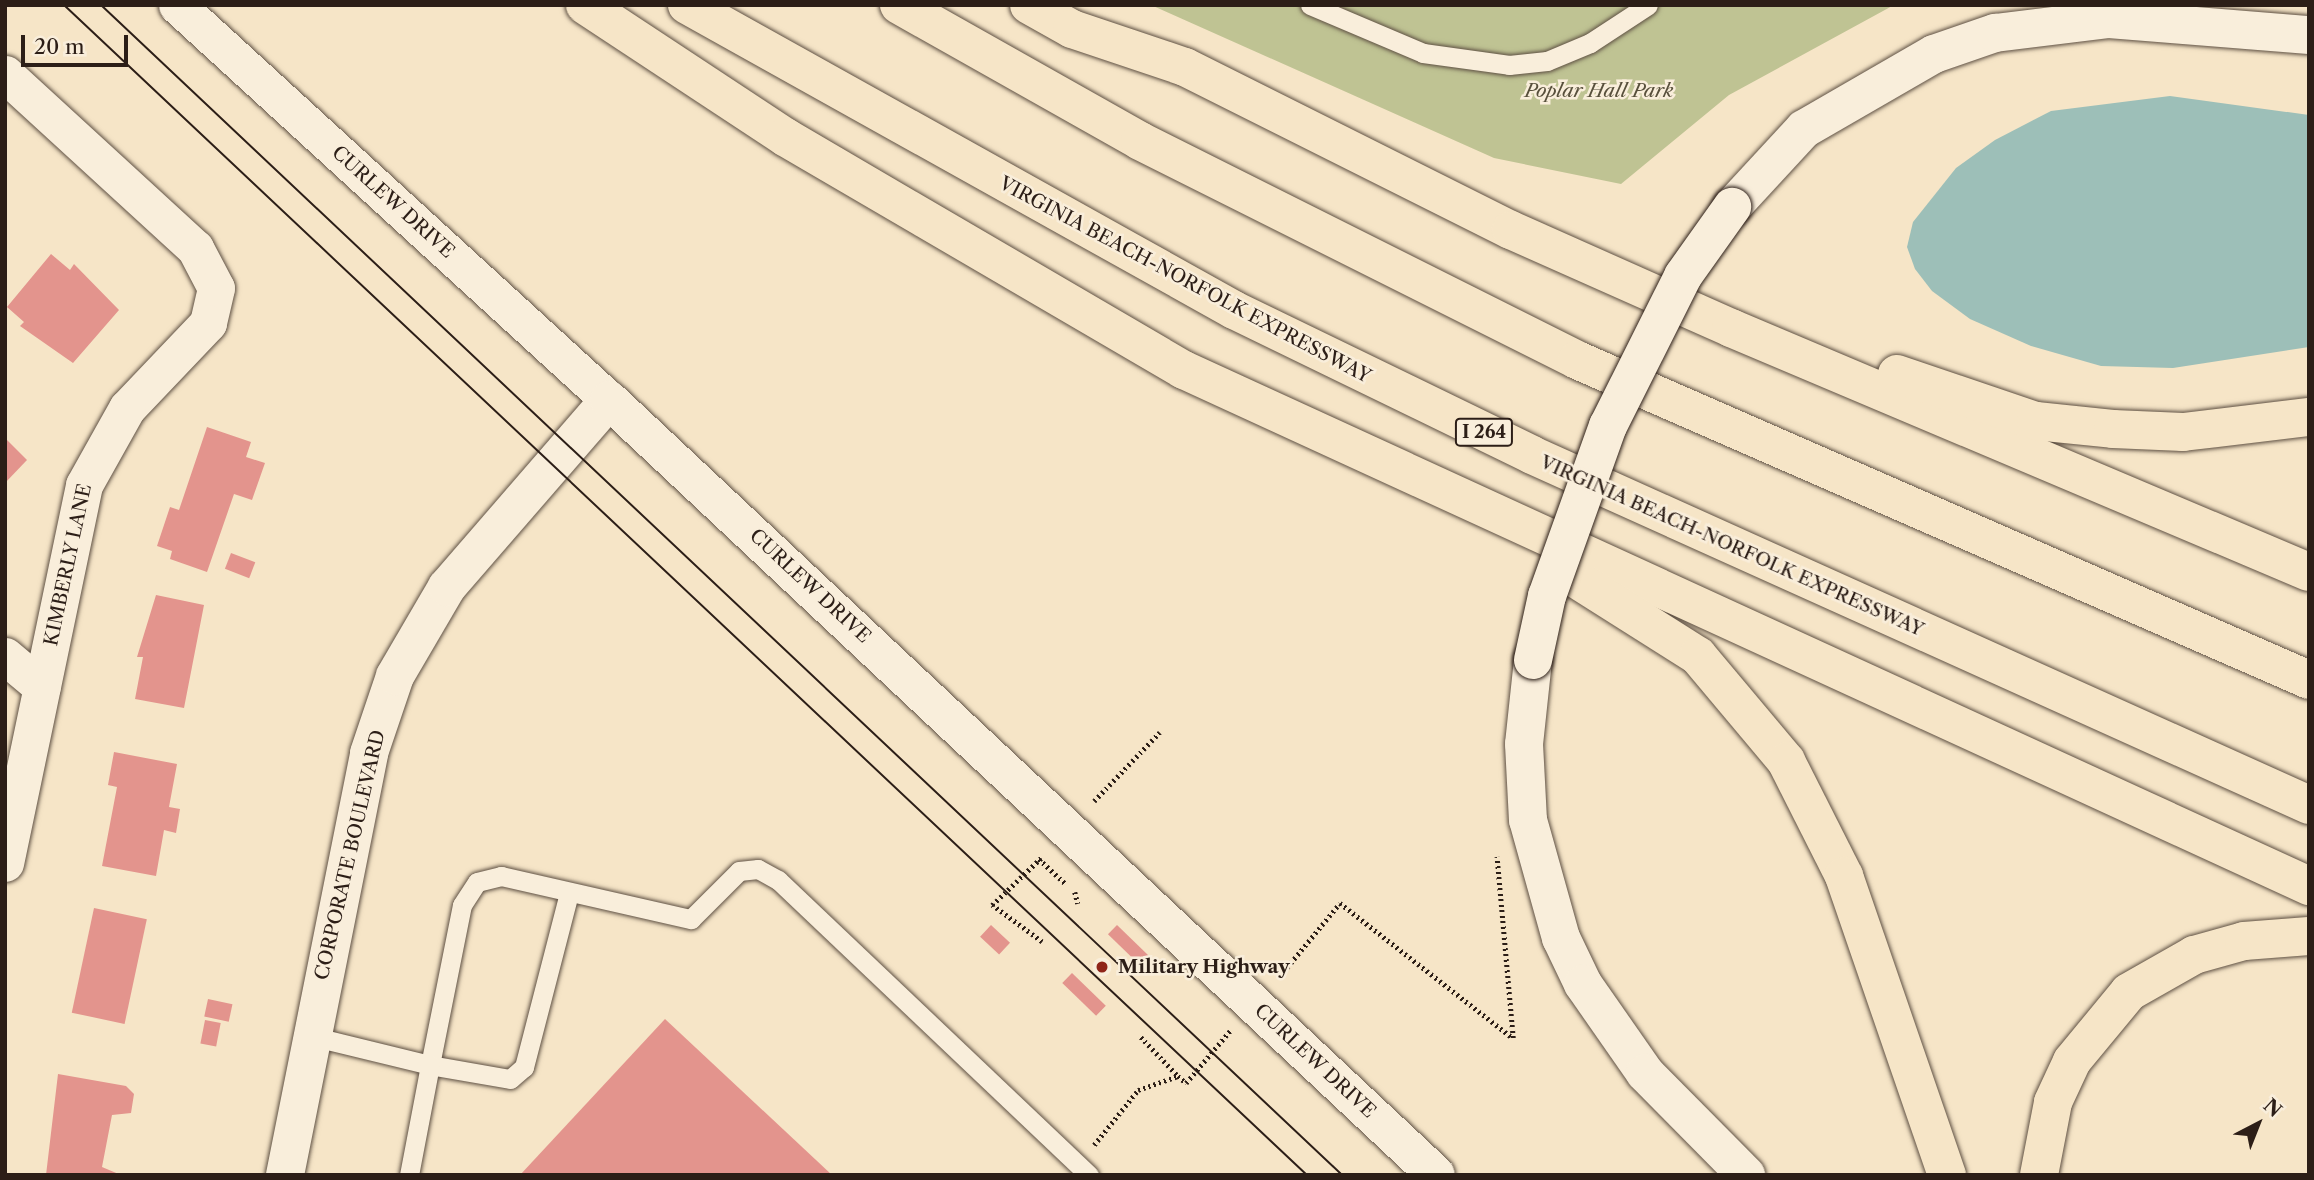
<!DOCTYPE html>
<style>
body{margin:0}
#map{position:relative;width:2314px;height:1180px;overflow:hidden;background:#f6e5c7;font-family:"Libre Caslon Text",serif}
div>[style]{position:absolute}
.green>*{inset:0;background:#bfc393}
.water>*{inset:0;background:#9dbfb8}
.building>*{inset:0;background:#e3948d;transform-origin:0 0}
.path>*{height:4.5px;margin-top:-2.25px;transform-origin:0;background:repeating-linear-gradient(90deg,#2c1e17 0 2px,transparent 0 5.5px)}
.roads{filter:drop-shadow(0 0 2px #5e5043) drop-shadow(0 0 2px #5e5043)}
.lane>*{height:19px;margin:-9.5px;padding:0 9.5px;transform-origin:9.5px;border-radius:9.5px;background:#f9eedb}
.street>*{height:37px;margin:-18.5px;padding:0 18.5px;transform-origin:18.5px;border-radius:18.5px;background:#f9eedb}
.secondary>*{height:38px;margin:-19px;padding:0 19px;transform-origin:19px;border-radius:19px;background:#f9eedb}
.highway>*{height:38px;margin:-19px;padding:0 19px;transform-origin:19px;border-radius:19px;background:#f6e5c7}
.tram>*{height:2px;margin:-1px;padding:0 1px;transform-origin:1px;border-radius:1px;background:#2c1e17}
.bridges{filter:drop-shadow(0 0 2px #2c1e17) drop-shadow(0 0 2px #2c1e17)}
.secondary-bridge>*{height:38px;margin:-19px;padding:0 19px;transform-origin:19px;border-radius:19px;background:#f9eedb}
.dots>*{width:19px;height:19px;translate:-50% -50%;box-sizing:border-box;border:4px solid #f9eedb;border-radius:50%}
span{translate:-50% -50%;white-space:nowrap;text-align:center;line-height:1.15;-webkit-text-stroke:5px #f9eedb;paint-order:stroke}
.shield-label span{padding:2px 5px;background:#f9eedb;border:2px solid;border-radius:5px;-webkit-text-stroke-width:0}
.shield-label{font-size:18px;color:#2c1e17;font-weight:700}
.park-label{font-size:19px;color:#58503c;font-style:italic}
.street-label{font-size:19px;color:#2c1e17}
.poi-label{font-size:19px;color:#2c1e17;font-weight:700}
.left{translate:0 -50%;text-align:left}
.frame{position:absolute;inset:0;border:7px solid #2c1e17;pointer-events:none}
.north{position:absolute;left:2223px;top:1089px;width:70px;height:70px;-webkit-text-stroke:5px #f9eedb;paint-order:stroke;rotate:42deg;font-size:19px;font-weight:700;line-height:28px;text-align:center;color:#2c1e17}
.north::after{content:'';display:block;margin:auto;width:24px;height:32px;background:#2c1e17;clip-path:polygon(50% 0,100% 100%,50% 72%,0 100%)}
.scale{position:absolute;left:21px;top:35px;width:107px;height:32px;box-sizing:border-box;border:4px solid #2c1e17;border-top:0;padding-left:9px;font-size:21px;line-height:24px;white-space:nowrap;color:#2c1e17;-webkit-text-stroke:5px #f9eedb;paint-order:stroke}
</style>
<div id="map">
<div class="green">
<div style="clip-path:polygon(1151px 5px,1894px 5px,1729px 95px,1621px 184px,1494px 158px)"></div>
</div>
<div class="water">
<div style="clip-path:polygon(2170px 96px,2309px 115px,2309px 347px,2173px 368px,2101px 366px,2031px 346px,1970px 319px,1932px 291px,1915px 269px,1907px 247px,1913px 222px,1956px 168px,1995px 140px,2051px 111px)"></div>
</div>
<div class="building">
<div style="clip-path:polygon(51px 254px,70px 270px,74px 264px,119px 310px,73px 363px,20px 326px,24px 322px,7px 307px)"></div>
<div style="clip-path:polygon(207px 427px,251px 442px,246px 457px,265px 463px,252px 500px,234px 494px,207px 572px,170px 559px,172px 551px,157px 546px,170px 507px,179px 510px)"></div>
<div style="clip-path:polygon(5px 438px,27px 460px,5px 483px)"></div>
<div style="left:231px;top:553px;width:26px;height:17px;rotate:21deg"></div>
<div style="clip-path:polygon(156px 595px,204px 605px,184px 708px,135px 699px,143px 657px,137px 657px)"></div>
<div style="clip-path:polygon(114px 752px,177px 764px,169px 807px,180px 809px,176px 833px,164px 830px,156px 876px,102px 866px,117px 787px,108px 785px)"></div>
<div style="left:94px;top:908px;width:54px;height:107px;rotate:12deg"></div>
<div style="left:991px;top:925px;width:26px;height:16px;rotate:43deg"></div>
<div style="left:1117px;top:925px;width:47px;height:13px;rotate:44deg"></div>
<div style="left:1072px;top:973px;width:47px;height:14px;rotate:44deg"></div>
<div style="left:208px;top:999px;width:25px;height:18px;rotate:12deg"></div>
<div style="clip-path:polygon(665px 1019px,832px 1175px,520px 1175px)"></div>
<div style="left:205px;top:1020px;width:16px;height:24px;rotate:11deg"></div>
<div style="clip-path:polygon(58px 1074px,126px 1086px,134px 1094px,131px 1113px,112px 1115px,102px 1167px,121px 1175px,46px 1175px)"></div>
</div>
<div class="path">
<div style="left:1094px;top:801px;width:95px;rotate:-46.3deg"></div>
<div style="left:1039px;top:859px;width:37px;rotate:43deg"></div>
<div style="left:1075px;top:892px;width:12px;rotate:76deg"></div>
<div style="left:1042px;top:942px;width:62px;rotate:-143.5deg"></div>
<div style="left:992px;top:905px;width:69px;rotate:-43.8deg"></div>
<div style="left:1280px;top:976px;width:94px;rotate:-50.6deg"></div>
<div style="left:1340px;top:903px;width:219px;rotate:38deg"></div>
<div style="left:1513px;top:1038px;width:182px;rotate:-95.1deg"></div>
<div style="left:1141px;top:1037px;width:54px;rotate:46.5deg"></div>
<div style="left:1094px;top:1145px;width:70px;rotate:-51.3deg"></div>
<div style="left:1138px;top:1090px;width:42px;rotate:-19.3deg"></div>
<div style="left:1178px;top:1076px;width:11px;rotate:41deg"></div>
<div style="left:1186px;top:1083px;width:68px;rotate:-49.8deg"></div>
</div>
<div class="roads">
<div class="lane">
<div style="left:1310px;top:5px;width:123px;rotate:23deg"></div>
<div style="left:1423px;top:53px;width:87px;rotate:7.9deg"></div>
<div style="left:1509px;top:65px;width:38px;rotate:-6deg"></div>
<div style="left:1547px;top:61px;width:47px;rotate:-22.7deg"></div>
<div style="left:1590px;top:43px;width:69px;rotate:-33.2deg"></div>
<div style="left:569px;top:893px;width:180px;rotate:104.5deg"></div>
<div style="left:524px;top:1067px;width:18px;rotate:139deg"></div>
<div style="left:510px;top:1079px;width:81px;rotate:-170.1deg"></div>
<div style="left:430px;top:1065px;width:163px;rotate:-78.7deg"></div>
<div style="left:462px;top:905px;width:27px;rotate:-57deg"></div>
<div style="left:477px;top:882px;width:25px;rotate:-14deg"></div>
<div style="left:501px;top:876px;width:195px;rotate:12.8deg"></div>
<div style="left:691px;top:919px;width:68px;rotate:-45deg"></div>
<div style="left:739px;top:871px;width:19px;rotate:-6deg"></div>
<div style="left:758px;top:869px;width:23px;rotate:29deg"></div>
<div style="left:778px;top:880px;width:429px;rotate:43.5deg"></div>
<div style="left:311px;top:1036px;width:122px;rotate:13.7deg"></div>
<div style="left:430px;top:1065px;width:112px;rotate:100.8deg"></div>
</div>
<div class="street">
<div style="left:177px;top:5px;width:585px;rotate:42.44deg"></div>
<div style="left:5px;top:74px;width:258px;rotate:42.5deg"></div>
<div style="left:195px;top:248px;width:45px;rotate:62.3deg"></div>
<div style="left:216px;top:288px;width:36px;rotate:103deg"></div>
<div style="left:208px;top:323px;width:117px;rotate:133.6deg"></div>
<div style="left:127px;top:408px;width:88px;rotate:119.2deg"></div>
<div style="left:84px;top:485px;width:386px;rotate:101.8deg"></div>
<div style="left:5px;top:656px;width:48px;rotate:40deg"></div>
</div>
<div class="secondary">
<div style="left:1732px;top:207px;width:106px;rotate:-47.3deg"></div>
<div style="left:1804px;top:129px;width:150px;rotate:-30deg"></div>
<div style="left:1934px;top:54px;width:65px;rotate:-19deg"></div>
<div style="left:1995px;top:33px;width:115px;rotate:-7deg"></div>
<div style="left:2109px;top:19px;width:201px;rotate:4.6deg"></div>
<div style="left:1533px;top:660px;width:84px;rotate:96.1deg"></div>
<div style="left:1524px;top:744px;width:76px;rotate:87deg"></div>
<div style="left:1528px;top:820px;width:123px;rotate:74.4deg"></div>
<div style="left:1561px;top:938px;width:51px;rotate:64.4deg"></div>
<div style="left:1583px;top:984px;width:108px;rotate:55.1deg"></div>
<div style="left:1645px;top:1073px;width:144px;rotate:45.3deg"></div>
<div style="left:285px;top:1175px;width:430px;rotate:-78.7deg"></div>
<div style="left:369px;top:753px;width:81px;rotate:-71.3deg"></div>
<div style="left:395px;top:676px;width:103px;rotate:-59.7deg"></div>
<div style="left:447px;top:587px;width:247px;rotate:-49.1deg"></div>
<div style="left:609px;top:400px;width:1133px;rotate:43.14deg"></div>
</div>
<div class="highway">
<div style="left:585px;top:5px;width:240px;rotate:33.4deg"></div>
<div style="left:785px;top:137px;width:462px;rotate:30.3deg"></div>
<div style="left:1184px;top:370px;width:1238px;rotate:24.64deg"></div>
<div style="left:687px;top:5px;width:626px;rotate:29.14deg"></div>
<div style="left:1234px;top:310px;width:331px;rotate:25.9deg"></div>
<div style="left:1532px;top:455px;width:852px;rotate:24.25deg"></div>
<div style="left:899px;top:5px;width:277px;rotate:29.4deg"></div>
<div style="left:1140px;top:141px;width:489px;rotate:26.6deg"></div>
<div style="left:1577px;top:360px;width:799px;rotate:23.61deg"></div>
<div style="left:1029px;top:5px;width:49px;rotate:29.2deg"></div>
<div style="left:1072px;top:29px;width:119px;rotate:18.6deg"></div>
<div style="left:1185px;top:67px;width:364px;rotate:26.6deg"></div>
<div style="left:1511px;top:230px;width:241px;rotate:24deg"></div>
<div style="left:1731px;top:328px;width:627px;rotate:22.89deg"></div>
<div style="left:1897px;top:374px;width:147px;rotate:18.7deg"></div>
<div style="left:2036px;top:421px;width:77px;rotate:5.9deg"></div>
<div style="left:2113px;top:429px;width:70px;rotate:2.5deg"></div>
<div style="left:2183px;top:432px;width:127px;rotate:-6.8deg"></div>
<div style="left:1570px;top:575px;width:151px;rotate:32.3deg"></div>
<div style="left:1698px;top:656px;width:137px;rotate:50deg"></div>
<div style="left:1786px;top:761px;width:129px;rotate:63.2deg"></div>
<div style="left:1844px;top:876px;width:316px;rotate:71deg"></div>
<div style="left:2039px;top:1175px;width:74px;rotate:-79.1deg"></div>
<div style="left:2053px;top:1102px;width:45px;rotate:-65.1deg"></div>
<div style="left:2072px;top:1061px;width:89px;rotate:-50.4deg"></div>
<div style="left:2129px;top:992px;width:75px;rotate:-29.6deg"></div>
<div style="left:2194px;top:955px;width:52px;rotate:-15.6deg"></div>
<div style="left:2244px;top:941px;width:65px;rotate:-4.4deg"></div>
</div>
</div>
<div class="tram">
<div style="left:64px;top:5px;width:1707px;rotate:43.27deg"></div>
<div style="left:101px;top:5px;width:1706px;rotate:43.31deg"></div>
</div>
<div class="bridges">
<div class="secondary-bridge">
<div style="left:1533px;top:660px;width:66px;rotate:-77.7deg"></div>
<div style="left:1547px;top:596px;width:181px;rotate:-70.3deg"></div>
<div style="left:1608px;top:426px;width:168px;rotate:-63.4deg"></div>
<div style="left:1683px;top:276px;width:85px;rotate:-54.6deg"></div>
</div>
</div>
<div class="dots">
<div style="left:1102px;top:967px;background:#8f2418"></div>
</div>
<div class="shield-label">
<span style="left:1484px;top:432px">I 264</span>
</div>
<div class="park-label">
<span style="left:1599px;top:91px">Poplar Hall Park</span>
</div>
<div class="street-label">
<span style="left:393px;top:202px;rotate:42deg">CURLEW DRIVE</span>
<span style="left:1185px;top:280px;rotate:28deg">VIRGINIA BEACH-NORFOLK EXPRESSWAY</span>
<span style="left:1732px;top:546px;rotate:24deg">VIRGINIA BEACH-NORFOLK EXPRESSWAY</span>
<span style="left:68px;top:565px;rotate:-78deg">KIMBERLY LANE</span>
<span style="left:810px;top:586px;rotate:43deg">CURLEW DRIVE</span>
<span style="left:350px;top:855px;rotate:-77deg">CORPORATE BOULEVARD</span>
<span style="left:1315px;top:1061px;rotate:43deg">CURLEW DRIVE</span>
</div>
<div class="poi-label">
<span class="left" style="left:1118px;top:967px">Military Highway</span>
</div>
<div class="frame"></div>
<div class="north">N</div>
<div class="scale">20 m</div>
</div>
